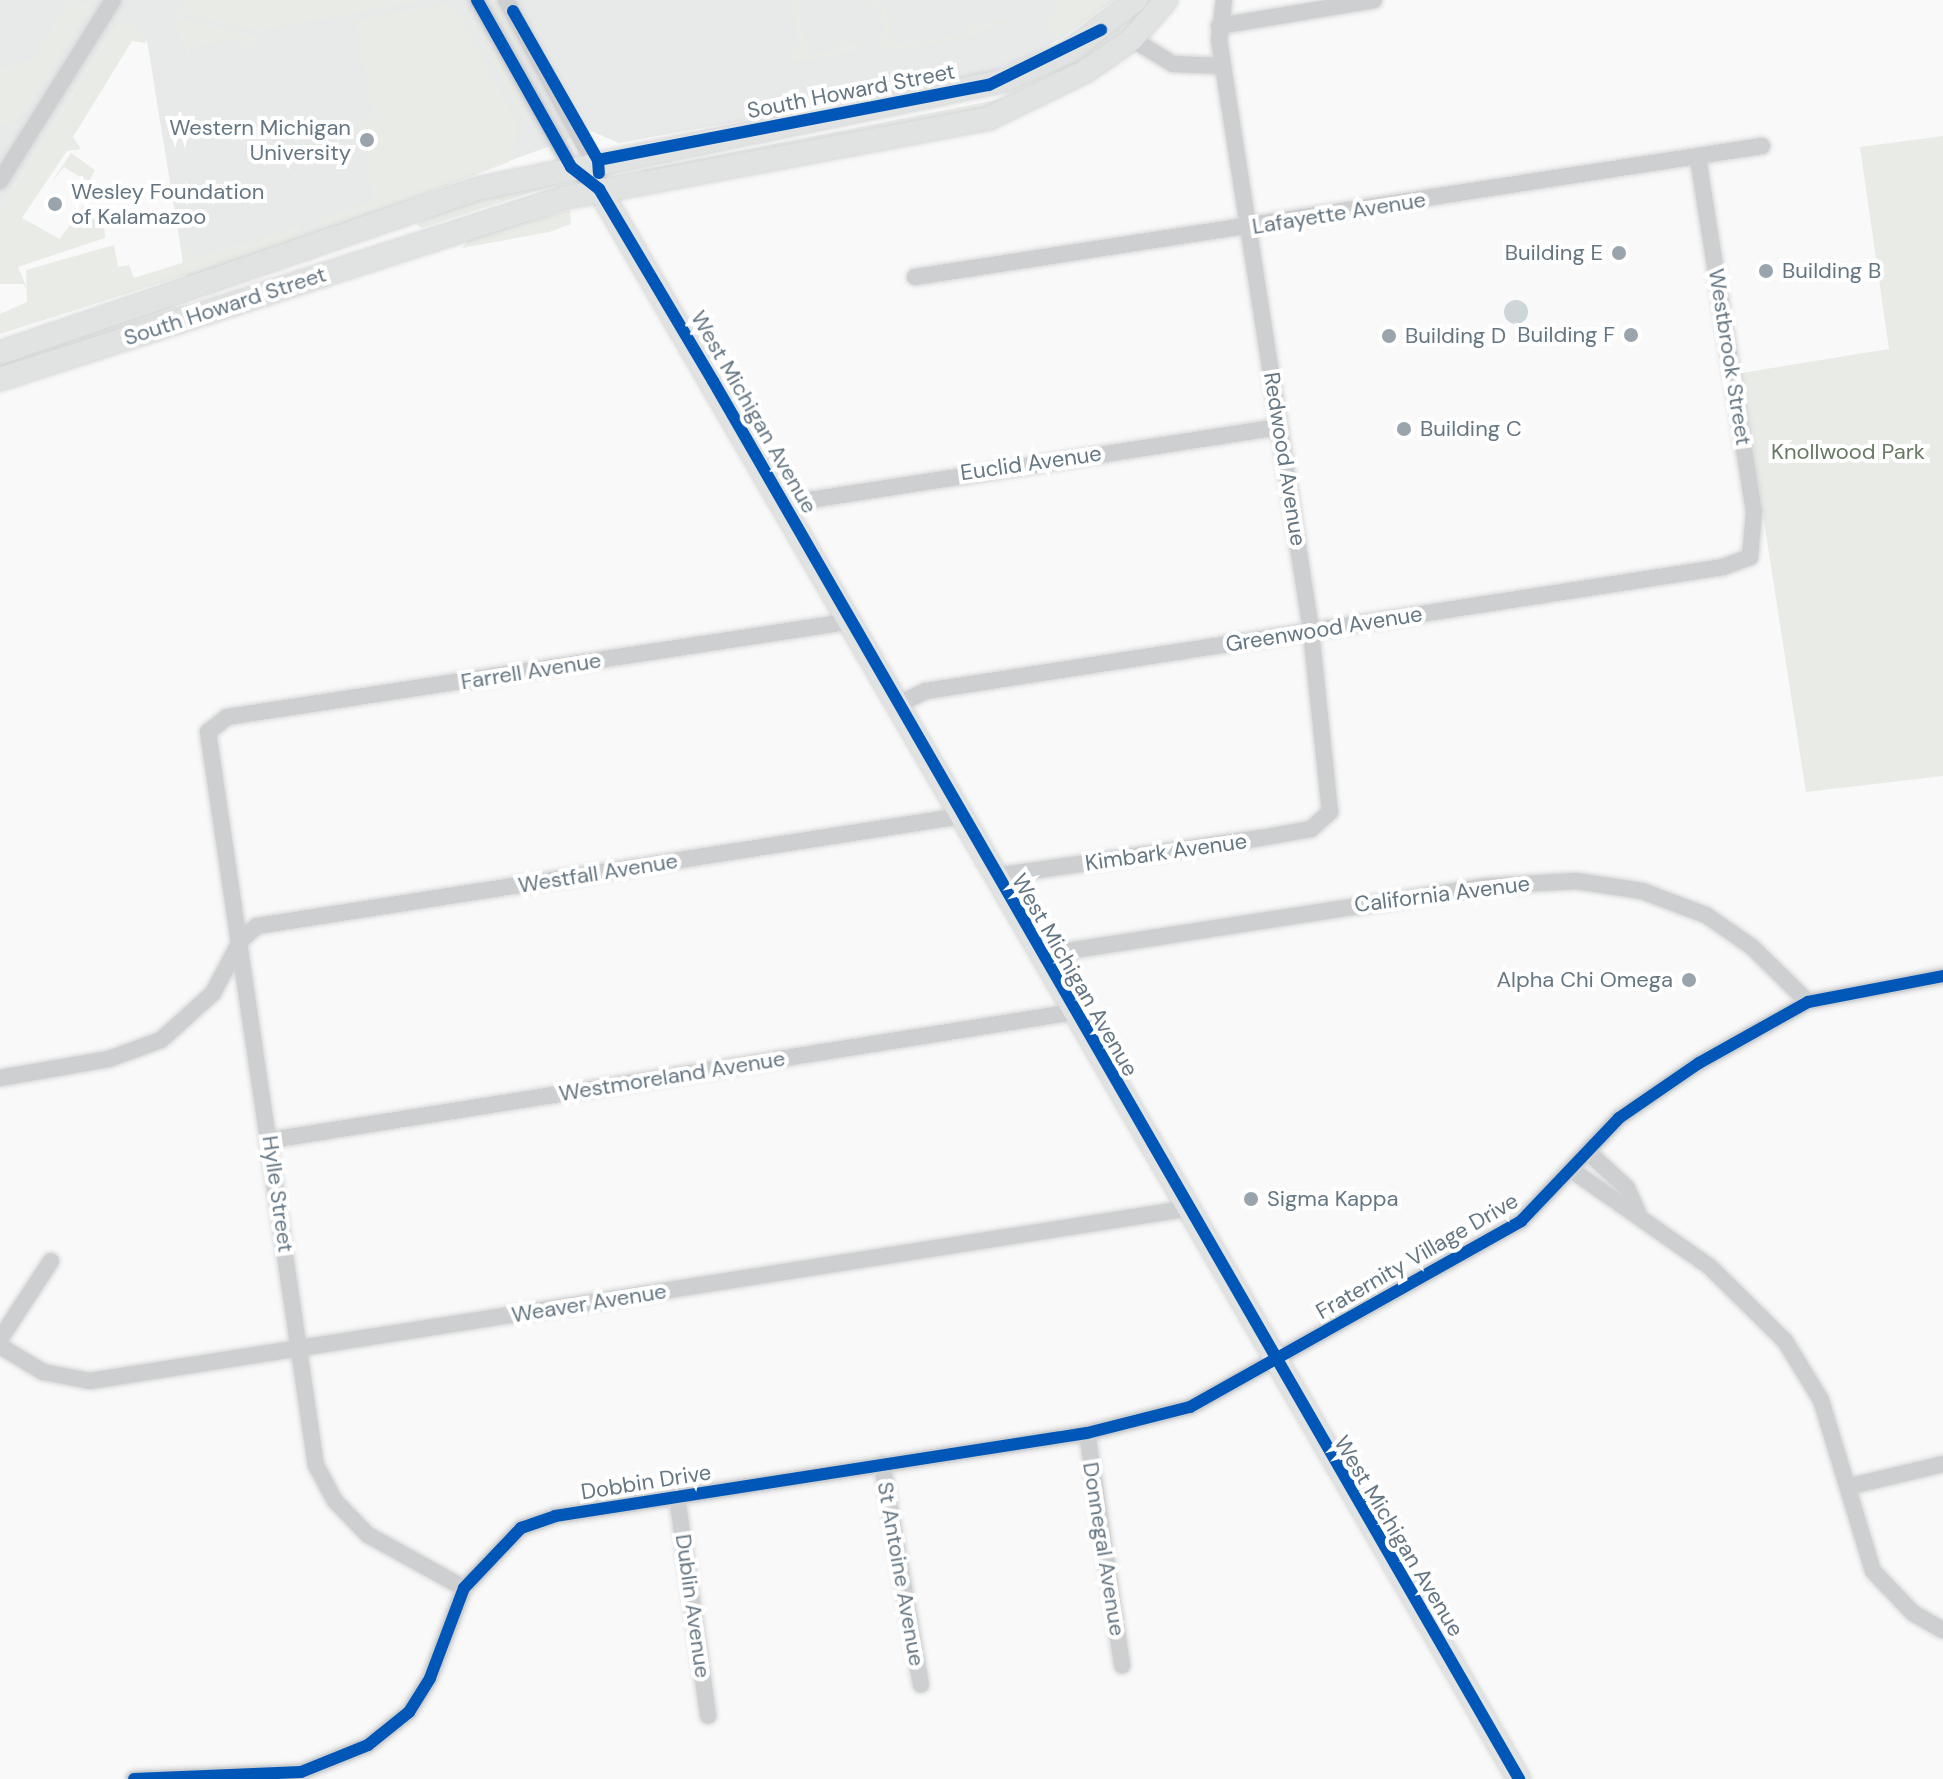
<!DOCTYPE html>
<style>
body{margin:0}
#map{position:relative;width:1943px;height:1779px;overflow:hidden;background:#f9f9f9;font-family:"DM Sans",sans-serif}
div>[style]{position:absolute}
.built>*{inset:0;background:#e8e9e9}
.green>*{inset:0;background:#e8ebe6}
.water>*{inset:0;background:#ced6d9}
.round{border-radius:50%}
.roads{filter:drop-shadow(0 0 2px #d5d6d7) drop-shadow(0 0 2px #d5d6d7)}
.street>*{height:16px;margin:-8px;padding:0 8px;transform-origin:8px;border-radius:8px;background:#cecfd0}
.secondary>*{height:22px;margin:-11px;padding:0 11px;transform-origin:11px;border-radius:11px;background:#e1e2e2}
.cycleway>*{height:12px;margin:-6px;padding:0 6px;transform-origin:6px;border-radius:6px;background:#0057b8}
.dots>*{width:22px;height:22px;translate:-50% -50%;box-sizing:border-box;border:4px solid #fff;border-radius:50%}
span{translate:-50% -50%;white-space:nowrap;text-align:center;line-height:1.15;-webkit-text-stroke:8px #fff;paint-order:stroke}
.street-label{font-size:22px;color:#657683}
.poi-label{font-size:22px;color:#657683}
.right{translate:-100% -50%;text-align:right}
.left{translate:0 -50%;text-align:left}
.park-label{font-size:22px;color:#687a64}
</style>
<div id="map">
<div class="built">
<div style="clip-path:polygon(0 0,1114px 0,1041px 51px,977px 78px,619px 143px,591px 131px,186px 280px,147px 41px,107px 38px,0 209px)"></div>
</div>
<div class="green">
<div style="clip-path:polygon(59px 0,92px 4px,31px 101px,11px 127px,0 125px,0 67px,32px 60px,64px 6px)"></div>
<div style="clip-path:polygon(186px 0,427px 0,257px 31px,175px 12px)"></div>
<div style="clip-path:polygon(487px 0,498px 0,534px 70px,507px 36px)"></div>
<div style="clip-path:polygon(791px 0,797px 0,808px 54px,837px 50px,840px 28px,844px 47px,858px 40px,855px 52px,795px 62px,788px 53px,799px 49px)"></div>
<div style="clip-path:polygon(1056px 0,1114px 0,1058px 41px,1046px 19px,1058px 12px)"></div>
<div style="clip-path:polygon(1148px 0,1157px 0,1103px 52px,1009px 104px,643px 176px,641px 170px,1006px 98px,1079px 60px)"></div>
<div style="clip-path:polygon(873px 2px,885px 3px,892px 44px,966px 35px,966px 24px,1011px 20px,966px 38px,886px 51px,874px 41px,885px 36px,880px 7px,868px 7px)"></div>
<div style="clip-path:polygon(452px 3px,519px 126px,509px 162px,326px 231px,316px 208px,322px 217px,373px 201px,361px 117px,373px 115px,354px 20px)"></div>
<div style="clip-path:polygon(171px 16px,256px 36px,254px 50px,243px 50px,241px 39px,191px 48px,189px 59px)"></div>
<div style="clip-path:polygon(124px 21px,140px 29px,146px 43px,132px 41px,73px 137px,81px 149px,67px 151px,22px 218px,60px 239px,83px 206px,104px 221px,105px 238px,18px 267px,28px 291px,23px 284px,0 284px,0 209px,114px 27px)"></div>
<div style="clip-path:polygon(471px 22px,481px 28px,534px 124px,527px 124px)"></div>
<div style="clip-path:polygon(1943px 136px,1943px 776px,1806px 792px,1741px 373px,1889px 349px,1860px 147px)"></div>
<div style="clip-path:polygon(71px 153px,95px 170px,79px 200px,88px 182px,64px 167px,51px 183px)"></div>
<div style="clip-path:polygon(554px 185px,422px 228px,416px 224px,464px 202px)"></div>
<div style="clip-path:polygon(570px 210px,571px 224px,549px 232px,462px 248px,471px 237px)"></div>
<div style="clip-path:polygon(294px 216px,302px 238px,0 334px,0 314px,27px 302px,26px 270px,114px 245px,118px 267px,129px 265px,134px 278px,182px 263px,187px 248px,201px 256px,296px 226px)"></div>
<div style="clip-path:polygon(200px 304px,0 370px,0 361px,169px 307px)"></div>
</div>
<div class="water">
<div class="round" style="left:1504px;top:300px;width:24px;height:24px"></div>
</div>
<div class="roads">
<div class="street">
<div style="left:477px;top:0;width:192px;rotate:60.6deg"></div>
<div style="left:571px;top:167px;width:36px;rotate:38deg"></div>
<div style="left:506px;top:0;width:196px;rotate:61.6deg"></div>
<div style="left:1219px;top:26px;width:157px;rotate:-9.5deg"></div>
<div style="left:1132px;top:39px;width:48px;rotate:31.4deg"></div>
<div style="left:1173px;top:64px;width:50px;rotate:2.3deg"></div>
<div style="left:0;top:181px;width:213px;rotate:-58deg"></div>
<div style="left:915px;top:277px;width:857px;rotate:-8.79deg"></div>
<div style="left:784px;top:504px;width:501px;rotate:-8.84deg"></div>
<div style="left:899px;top:704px;width:30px;rotate:-26deg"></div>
<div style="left:926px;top:691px;width:807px;rotate:-8.84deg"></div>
<div style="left:1723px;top:567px;width:29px;rotate:-20deg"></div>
<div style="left:1750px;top:557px;width:45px;rotate:-84.9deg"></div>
<div style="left:1754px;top:512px;width:359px;rotate:-99deg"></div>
<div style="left:996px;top:876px;width:268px;rotate:-8.2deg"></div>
<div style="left:1261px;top:838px;width:51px;rotate:-10.2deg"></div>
<div style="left:1311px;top:829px;width:25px;rotate:-42deg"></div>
<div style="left:1330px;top:812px;width:183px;rotate:-96deg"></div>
<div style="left:1311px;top:630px;width:597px;rotate:-98.86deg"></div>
<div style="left:1219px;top:40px;width:40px;rotate:-82.9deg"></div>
<div style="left:1042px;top:955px;width:451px;rotate:-8.8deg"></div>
<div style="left:1488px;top:886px;width:88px;rotate:-3.3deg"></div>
<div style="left:1576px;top:881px;width:67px;rotate:8.6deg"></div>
<div style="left:1642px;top:891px;width:68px;rotate:20.6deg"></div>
<div style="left:1706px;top:915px;width:56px;rotate:34.8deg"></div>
<div style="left:1752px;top:947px;width:78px;rotate:44.5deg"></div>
<div style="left:0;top:1078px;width:111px;rotate:-9.9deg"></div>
<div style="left:109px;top:1059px;width:55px;rotate:-20.1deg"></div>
<div style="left:161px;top:1040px;width:70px;rotate:-42.1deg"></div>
<div style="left:213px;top:993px;width:60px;rotate:-62.2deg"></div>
<div style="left:241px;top:940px;width:21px;rotate:-41deg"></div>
<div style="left:257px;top:926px;width:713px;rotate:-8.88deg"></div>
<div style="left:271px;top:1140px;width:813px;rotate:-9.06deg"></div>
<div style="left:1588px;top:1152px;width:53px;rotate:42.7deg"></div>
<div style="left:1627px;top:1188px;width:27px;rotate:66deg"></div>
<div style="left:1573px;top:1171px;width:167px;rotate:35deg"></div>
<div style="left:1710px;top:1267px;width:105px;rotate:44.6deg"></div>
<div style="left:1785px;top:1341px;width:69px;rotate:58.6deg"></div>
<div style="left:1821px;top:1400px;width:179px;rotate:73.1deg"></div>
<div style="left:1873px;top:1571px;width:58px;rotate:46.4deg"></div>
<div style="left:1913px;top:1613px;width:34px;rotate:30deg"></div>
<div style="left:0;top:1339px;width:93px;rotate:-56.8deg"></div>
<div style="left:0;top:1346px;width:50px;rotate:31.2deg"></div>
<div style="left:43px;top:1372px;width:48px;rotate:10.8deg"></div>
<div style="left:90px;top:1381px;width:1108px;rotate:-8.93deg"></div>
<div style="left:1087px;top:1433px;width:235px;rotate:81.4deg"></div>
<div style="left:882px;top:1464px;width:224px;rotate:80deg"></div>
<div style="left:1851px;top:1486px;width:95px;rotate:-13.4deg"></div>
<div style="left:677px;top:1497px;width:221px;rotate:81.9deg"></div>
<div style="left:464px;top:1588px;width:110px;rotate:-151.1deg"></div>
<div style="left:368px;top:1535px;width:47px;rotate:-134.1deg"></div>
<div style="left:335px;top:1501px;width:40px;rotate:-118deg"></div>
<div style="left:316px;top:1466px;width:742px;rotate:-98.37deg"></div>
<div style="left:208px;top:732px;width:24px;rotate:-38deg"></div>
<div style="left:227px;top:717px;width:633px;rotate:-8.72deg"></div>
<div style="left:134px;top:1779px;width:167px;rotate:-2.4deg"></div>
<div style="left:301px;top:1772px;width:72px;rotate:-21.9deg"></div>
<div style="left:368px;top:1745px;width:53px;rotate:-38.8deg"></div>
<div style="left:409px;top:1712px;width:40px;rotate:-58deg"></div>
<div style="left:430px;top:1678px;width:96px;rotate:-69.3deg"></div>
<div style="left:464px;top:1588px;width:83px;rotate:-46.5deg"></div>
<div style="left:521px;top:1528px;width:36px;rotate:-19deg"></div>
<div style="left:555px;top:1516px;width:538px;rotate:-8.87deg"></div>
<div style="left:1087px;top:1433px;width:106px;rotate:-14.2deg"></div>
<div style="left:1190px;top:1407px;width:380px;rotate:-29.3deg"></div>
<div style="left:1521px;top:1221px;width:142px;rotate:-46.4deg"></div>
<div style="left:1619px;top:1118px;width:97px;rotate:-34.5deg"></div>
<div style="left:1699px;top:1063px;width:125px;rotate:-29.2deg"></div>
<div style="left:1808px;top:1002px;width:137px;rotate:-10.9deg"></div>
</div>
<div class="secondary">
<div style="left:599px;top:189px;width:1837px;rotate:59.95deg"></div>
<div style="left:0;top:353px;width:504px;rotate:-18.97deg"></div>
<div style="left:477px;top:189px;width:540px;rotate:-11.64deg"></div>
<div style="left:1006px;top:80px;width:68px;rotate:-24.3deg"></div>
<div style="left:1068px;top:52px;width:86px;rotate:-37.4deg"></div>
<div style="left:0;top:379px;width:591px;rotate:-17.82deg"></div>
<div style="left:563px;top:198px;width:433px;rotate:-10.6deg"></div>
<div style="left:989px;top:118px;width:108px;rotate:-25.9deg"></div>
<div style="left:1086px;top:71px;width:56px;rotate:-34.8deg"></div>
<div style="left:1132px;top:39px;width:52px;rotate:-48.9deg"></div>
</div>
</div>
<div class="cycleway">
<div style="left:477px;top:0;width:192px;rotate:60.6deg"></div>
<div style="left:571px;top:167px;width:36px;rotate:38deg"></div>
<div style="left:599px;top:189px;width:223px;rotate:59.3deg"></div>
<div style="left:713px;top:381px;width:1614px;rotate:60.03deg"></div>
<div style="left:513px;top:11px;width:172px;rotate:60.3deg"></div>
<div style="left:598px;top:160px;width:13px;rotate:86deg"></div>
<div style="left:598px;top:160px;width:398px;rotate:-10.9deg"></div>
<div style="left:989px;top:85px;width:125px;rotate:-26.2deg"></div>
<div style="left:134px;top:1779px;width:167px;rotate:-2.4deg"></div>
<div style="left:301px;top:1772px;width:72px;rotate:-21.9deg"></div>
<div style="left:368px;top:1745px;width:53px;rotate:-38.8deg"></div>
<div style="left:409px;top:1712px;width:40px;rotate:-58deg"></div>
<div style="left:430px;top:1678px;width:96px;rotate:-69.3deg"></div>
<div style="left:464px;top:1588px;width:83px;rotate:-46.5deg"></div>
<div style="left:521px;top:1528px;width:36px;rotate:-19deg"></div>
<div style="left:555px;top:1516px;width:538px;rotate:-8.87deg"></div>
<div style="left:1087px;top:1433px;width:106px;rotate:-14.2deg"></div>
<div style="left:1190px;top:1407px;width:380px;rotate:-29.3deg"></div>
<div style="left:1521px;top:1221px;width:142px;rotate:-46.4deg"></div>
<div style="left:1619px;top:1118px;width:97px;rotate:-34.5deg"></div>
<div style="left:1699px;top:1063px;width:125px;rotate:-29.2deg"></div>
<div style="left:1808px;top:1002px;width:137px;rotate:-10.9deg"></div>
</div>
<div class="dots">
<div style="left:367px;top:140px;background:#99a4ac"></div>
<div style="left:55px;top:204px;background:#99a4ac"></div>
<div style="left:1619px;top:253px;background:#99a4ac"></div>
<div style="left:1766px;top:271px;background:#99a4ac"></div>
<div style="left:1631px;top:335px;background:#99a4ac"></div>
<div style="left:1389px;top:336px;background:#99a4ac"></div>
<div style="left:1404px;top:429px;background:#99a4ac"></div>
<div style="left:1689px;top:980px;background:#99a4ac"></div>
<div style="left:1251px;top:1199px;background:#99a4ac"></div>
</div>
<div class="street-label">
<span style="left:851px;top:91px;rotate:-11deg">South Howard Street</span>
<span style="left:1339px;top:213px;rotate:-9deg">Lafayette Avenue</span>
<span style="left:225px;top:306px;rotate:-18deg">South Howard Street</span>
<span style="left:1730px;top:357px;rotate:81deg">Westbrook Street</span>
<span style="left:754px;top:412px;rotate:60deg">West Michigan Avenue</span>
<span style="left:1285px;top:459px;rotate:81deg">Redwood Avenue</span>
<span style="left:1031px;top:463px;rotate:-8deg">Euclid Avenue</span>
<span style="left:1324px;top:629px;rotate:-9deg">Greenwood Avenue</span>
<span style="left:531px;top:671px;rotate:-9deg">Farrell Avenue</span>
<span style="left:1166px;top:852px;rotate:-8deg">Kimbark Avenue</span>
<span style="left:598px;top:873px;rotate:-9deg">Westfall Avenue</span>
<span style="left:1442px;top:894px;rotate:-7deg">California Avenue</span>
<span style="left:1075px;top:975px;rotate:60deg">West Michigan Avenue</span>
<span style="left:672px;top:1076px;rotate:-9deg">Westmoreland Avenue</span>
<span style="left:278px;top:1194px;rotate:82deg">Hylle Street</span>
<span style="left:1417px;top:1256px;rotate:-30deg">Fraternity Village Drive</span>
<span style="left:589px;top:1303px;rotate:-9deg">Weaver Avenue</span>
<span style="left:646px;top:1482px;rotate:-9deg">Dobbin Drive</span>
<span style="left:1399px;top:1536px;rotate:59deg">West Michigan Avenue</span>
<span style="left:1104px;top:1549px;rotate:81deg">Donnegal Avenue</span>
<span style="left:901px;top:1574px;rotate:80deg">St Antoine Avenue</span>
<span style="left:693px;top:1606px;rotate:82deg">Dublin Avenue</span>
</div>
<div class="poi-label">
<span class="right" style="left:351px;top:140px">Western Michigan<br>University</span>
<span class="left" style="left:71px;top:204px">Wesley Foundation<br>of Kalamazoo</span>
<span class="right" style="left:1603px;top:253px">Building E</span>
<span class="left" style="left:1782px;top:271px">Building B</span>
<span class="right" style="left:1615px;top:335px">Building F</span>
<span class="left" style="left:1405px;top:336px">Building D</span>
<span class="left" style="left:1420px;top:429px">Building C</span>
<span class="right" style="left:1673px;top:980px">Alpha Chi Omega</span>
<span class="left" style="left:1267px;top:1199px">Sigma Kappa</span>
</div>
<div class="park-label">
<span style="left:1848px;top:452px">Knollwood Park</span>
</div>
</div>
